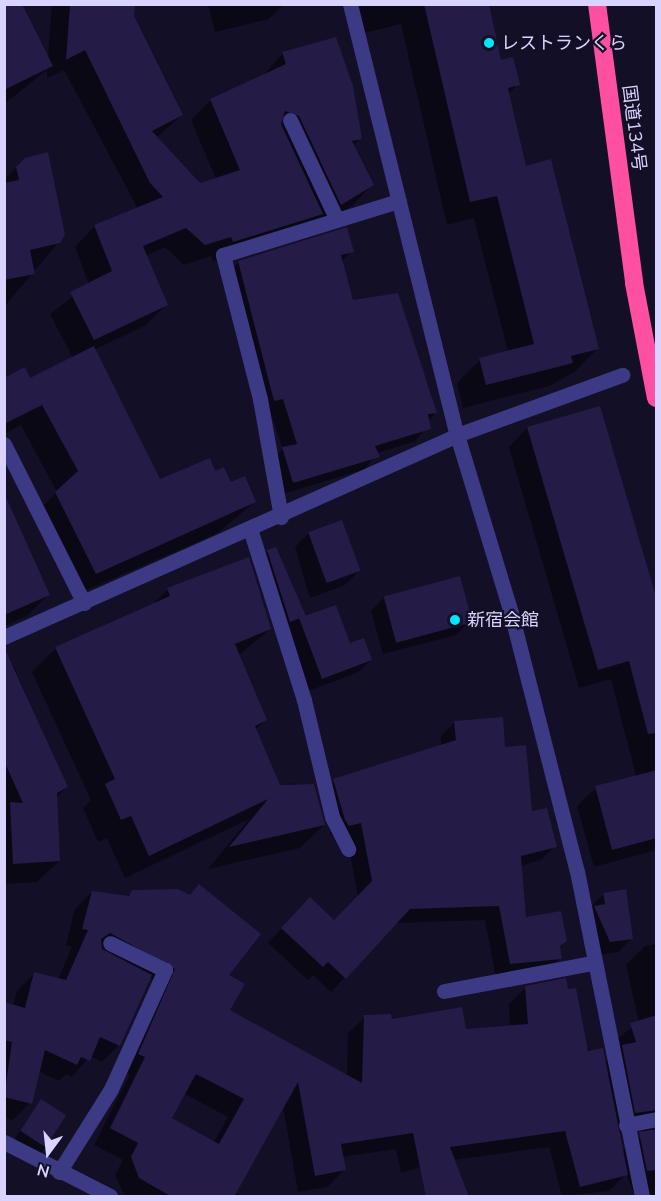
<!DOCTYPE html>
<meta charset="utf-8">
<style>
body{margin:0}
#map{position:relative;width:661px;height:1201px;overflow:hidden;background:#130f26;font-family:"Nunito Sans","Noto Sans JP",sans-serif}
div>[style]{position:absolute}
.shadow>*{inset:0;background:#0007}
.building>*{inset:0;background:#241b47;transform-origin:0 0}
.minor>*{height:15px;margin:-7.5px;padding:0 7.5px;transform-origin:7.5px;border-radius:7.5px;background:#3d3a85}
.highway>*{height:18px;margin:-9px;padding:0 9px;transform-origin:9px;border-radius:9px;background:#ff4fa3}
.dots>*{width:16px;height:16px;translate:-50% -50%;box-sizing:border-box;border:3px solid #130f26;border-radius:50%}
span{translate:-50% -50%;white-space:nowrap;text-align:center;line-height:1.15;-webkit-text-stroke:4.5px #130f26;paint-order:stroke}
.poi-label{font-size:18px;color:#d9d4ff}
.left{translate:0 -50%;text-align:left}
.street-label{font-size:18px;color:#d9d4ff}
.frame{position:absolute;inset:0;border:6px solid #d9d4ff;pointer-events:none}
.north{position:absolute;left:18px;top:1123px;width:60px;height:60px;-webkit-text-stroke:4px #130f26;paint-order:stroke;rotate:195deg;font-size:16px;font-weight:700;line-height:24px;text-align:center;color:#d9d4ff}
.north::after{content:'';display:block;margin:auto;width:21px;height:27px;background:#d9d4ff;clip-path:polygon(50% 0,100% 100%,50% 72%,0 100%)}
</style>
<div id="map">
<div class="shadow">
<div style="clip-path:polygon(4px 4px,48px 59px,52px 4px,134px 4px,133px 16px,182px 115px,157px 137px,200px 184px,216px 179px,191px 120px,211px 100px,263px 76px,283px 53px,361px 138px,353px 146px,372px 185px,352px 206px,320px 224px,317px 218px,301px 234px,213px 261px,211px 256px,184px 265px,165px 247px,145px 256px,166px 305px,146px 325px,94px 350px,160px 481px,214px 473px,254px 502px,218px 533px,75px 595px,35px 514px,57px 492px,21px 425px,4px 434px,4px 382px,29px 380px,73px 358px,50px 314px,89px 284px,75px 247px,95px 226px,138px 209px,64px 70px,47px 78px,47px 70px,4px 104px)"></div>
<div style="clip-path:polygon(208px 4px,284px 4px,269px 19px,215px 32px)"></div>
<div style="clip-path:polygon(361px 4px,487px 4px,500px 61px,518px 84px,508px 94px,525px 167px,597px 349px,574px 372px,549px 386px,463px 408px,457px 383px,480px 360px,508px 352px,474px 218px,447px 225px,401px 24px,355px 35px,350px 15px)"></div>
<div style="clip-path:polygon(25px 159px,59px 242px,4px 307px,4px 180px)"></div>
<div style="clip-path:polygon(352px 251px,341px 262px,352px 302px,421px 384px,428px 382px,435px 412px,416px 441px,377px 453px,365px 469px,280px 495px,270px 461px,283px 449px,270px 411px,262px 413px,226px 275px,239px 262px)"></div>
<div style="clip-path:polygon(527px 428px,656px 605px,656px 850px,594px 867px,577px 806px,596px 788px,636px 776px,611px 679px,579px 688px,509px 447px)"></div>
<div style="clip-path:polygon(4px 497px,48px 595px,27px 616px,4px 626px)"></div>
<div style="clip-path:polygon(309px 533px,359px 571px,345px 585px,310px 598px,295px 547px)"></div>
<div style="clip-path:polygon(268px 552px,304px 615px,299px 620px,335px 607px,349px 645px,371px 660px,357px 673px,308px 691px,286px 633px,292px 628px,276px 635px,254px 565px)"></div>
<div style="clip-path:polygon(168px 589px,270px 629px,238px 656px,265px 720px,255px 730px,279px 787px,294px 783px,324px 825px,300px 848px,208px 869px,249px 819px,125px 878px,107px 838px,98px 842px,83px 808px,91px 800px,32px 672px,56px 648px,151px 606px)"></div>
<div style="clip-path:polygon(385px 597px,470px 621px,456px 635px,383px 654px,371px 611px)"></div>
<div style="clip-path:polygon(14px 667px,67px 787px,56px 798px,59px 861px,37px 882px,4px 884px,4px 671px)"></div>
<div style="clip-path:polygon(455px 722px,504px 748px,531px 813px,555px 846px,541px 860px,520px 866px,524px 919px,558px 947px,561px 958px,546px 972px,496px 978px,485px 920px,396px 923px,331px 992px,313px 975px,308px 980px,268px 943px,296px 913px,334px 921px,358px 896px,347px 837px,331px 835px,320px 795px,334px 781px,441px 746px,441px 736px)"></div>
<div style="clip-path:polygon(evenodd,92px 892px,127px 897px,133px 892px,226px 975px,228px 1011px,347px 1076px,348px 1033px,365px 1017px,464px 1030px,510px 1027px,509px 1004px,526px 987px,604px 1064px,616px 1053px,612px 1043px,639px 1022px,626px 965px,645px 946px,656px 944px,656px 1196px,635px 1196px,626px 1174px,609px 1191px,562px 1196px,549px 1147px,432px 1163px,401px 1173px,396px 1149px,342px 1157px,344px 1170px,327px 1187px,298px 1192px,283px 1107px,235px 1193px,243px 1196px,125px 1196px,115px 1175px,123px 1160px,94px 1145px,130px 1074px,122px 1071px,156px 981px,149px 977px,119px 1045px,102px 1062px,90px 1056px,72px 1077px,66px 1074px,59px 1081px,38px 1071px,30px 1103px,13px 1120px,4px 1118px,4px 1004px,13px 1006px,17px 991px,34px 974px,58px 980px,72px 947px,66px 945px,75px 909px,92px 892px,185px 1094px,228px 1117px,214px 1142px,170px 1118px,185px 1094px,92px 892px,640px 1127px,645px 1133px,622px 1152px,617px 1131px,640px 1127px)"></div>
<div style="clip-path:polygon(604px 894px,632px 938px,618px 952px,597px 955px,590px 908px)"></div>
<div style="clip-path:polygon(41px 1101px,48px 1146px,34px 1159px,10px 1146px)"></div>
</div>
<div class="building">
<div style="clip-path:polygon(4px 4px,22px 4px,53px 66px,4px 90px)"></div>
<div style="clip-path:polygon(70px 4px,135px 4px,134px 16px,183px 115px,152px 131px,200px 183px,240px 170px,210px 99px,286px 64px,282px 52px,336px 37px,353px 86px,362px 139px,352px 141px,374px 185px,341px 205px,299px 116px,285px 111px,281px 124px,323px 214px,233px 242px,231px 237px,205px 245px,186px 228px,143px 246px,168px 305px,94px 340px,70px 292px,112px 271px,94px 225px,163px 197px,150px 183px,85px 50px,66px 60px)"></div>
<div style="clip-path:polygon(424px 4px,489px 4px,501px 60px,513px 57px,520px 85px,508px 88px,526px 166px,551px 159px,599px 349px,571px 356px,573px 363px,486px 385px,479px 358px,534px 344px,497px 196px,470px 202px)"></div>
<div style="clip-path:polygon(48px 152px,65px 235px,60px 243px,30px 250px,35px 274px,4px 280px,4px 183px,19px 180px,16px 167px,25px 158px)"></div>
<div style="clip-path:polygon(347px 227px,354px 252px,341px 255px,353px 300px,398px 293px,437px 413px,428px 414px,431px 429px,375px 446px,380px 457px,293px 483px,282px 447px,297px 444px,283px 399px,274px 401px,238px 261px)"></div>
<div style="clip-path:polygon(94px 346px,160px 479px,210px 458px,215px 471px,224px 467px,231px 482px,245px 476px,256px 502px,96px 574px,55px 492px,78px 471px,42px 405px,4px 424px,4px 378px,25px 367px,30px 378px)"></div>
<div style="clip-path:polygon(600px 406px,657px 600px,657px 733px,648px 734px,629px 661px,598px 670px,527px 427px)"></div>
<div style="clip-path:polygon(4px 493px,50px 595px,4px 615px)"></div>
<div style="left:342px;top:520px;width:54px;height:36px;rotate:70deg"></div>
<div style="clip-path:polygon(276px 547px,306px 616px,290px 622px,267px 550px)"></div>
<div style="clip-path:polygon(249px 557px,271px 629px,235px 644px,267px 720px,255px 726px,280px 785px,314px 784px,325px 825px,229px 847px,268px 799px,149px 856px,131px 816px,121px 820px,105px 784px,115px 779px,55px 647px,170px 596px,167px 588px)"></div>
<div style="left:460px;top:576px;width:48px;height:79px;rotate:75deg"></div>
<div style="clip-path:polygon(336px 605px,350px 643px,364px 638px,372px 660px,322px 679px,299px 618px)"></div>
<div style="clip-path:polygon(4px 647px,68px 787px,57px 793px,60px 861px,13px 864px,10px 802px,23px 803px,4px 761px)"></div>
<div style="clip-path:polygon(503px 717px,505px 747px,526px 745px,532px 811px,547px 808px,557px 847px,521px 856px,526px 917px,561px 911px,567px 941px,560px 946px,562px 959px,510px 964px,499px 906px,410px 909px,346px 979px,328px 962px,323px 967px,281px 928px,310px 897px,334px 920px,372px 881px,361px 823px,349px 826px,345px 820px,333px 779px,456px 740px,454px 721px)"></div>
<div style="clip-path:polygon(657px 770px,657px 838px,612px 850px,595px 786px)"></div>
<div style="clip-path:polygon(evenodd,199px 884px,261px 934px,229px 975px,245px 984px,230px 1010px,362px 1083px,364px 1015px,391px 1014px,392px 1019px,462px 1007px,466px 1029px,528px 1024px,525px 986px,566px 978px,568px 989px,576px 988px,588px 1051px,603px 1048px,628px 1175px,580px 1187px,565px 1131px,450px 1147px,469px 1197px,426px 1197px,413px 1133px,341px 1144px,346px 1170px,315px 1176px,298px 1082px,234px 1197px,172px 1197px,139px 1178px,131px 1157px,138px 1143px,110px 1128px,145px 1057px,138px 1054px,175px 969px,110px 933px,101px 939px,102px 949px,152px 975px,120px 1046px,100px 1037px,90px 1061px,81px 1057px,77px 1065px,45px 1050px,32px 1104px,4px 1097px,12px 1042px,4px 1040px,4px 1002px,25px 1008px,34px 972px,66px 980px,88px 930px,82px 929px,92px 891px,129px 896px,132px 890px,178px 889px,190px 895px,199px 884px,196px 1074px,244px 1099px,219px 1144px,172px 1118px,196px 1074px)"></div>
<div style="clip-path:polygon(626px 889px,633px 939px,610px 942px,594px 906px,605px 904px,603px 893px)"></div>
<div style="clip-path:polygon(657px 1015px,657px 1110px,635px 1113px,622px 1045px,636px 1042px,630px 1023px)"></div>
<div style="left:41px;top:1099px;width:30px;height:38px;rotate:33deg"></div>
<div style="clip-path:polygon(657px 1129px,657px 1170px,647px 1171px,639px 1132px)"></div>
</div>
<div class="minor">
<div style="left:350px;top:4px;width:444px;rotate:76.1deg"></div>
<div style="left:457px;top:435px;width:186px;rotate:73.1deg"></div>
<div style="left:511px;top:613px;width:266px;rotate:75.7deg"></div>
<div style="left:577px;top:871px;width:331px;rotate:78.7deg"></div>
<div style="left:290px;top:120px;width:110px;rotate:64.8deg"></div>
<div style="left:4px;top:444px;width:178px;rotate:63.3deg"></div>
<div style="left:281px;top:517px;width:120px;rotate:-100.1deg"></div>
<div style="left:260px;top:399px;width:149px;rotate:-104.4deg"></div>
<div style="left:223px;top:255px;width:184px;rotate:-17.1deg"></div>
<div style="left:251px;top:532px;width:176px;rotate:72.5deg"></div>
<div style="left:304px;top:700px;width:120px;rotate:76.5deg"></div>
<div style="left:332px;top:817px;width:36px;rotate:63deg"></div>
<div style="left:4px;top:637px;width:496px;rotate:-24deg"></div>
<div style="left:457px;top:435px;width:176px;rotate:-20deg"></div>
<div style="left:444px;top:991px;width:151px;rotate:-10.7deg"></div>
<div style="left:626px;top:1125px;width:31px;rotate:-11deg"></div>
<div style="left:4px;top:1142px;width:119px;rotate:27deg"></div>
<div style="left:59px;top:1172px;width:98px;rotate:-57.9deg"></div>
<div style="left:111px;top:1089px;width:131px;rotate:-65.6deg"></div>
<div style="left:165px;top:970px;width:61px;rotate:-153.9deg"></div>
</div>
<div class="highway">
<div style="left:597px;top:4px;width:281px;rotate:82.4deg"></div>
<div style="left:634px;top:283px;width:117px;rotate:79.2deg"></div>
</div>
<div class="dots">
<div style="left:489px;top:43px;background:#00e5ff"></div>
<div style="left:455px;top:620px;background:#00e5ff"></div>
</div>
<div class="poi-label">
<span class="left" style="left:501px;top:43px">レストランくら</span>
<span class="left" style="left:467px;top:620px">新宿会館</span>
</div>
<div class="street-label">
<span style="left:634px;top:128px;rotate:83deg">国道134号</span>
</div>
<div class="frame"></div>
<div class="north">N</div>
</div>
